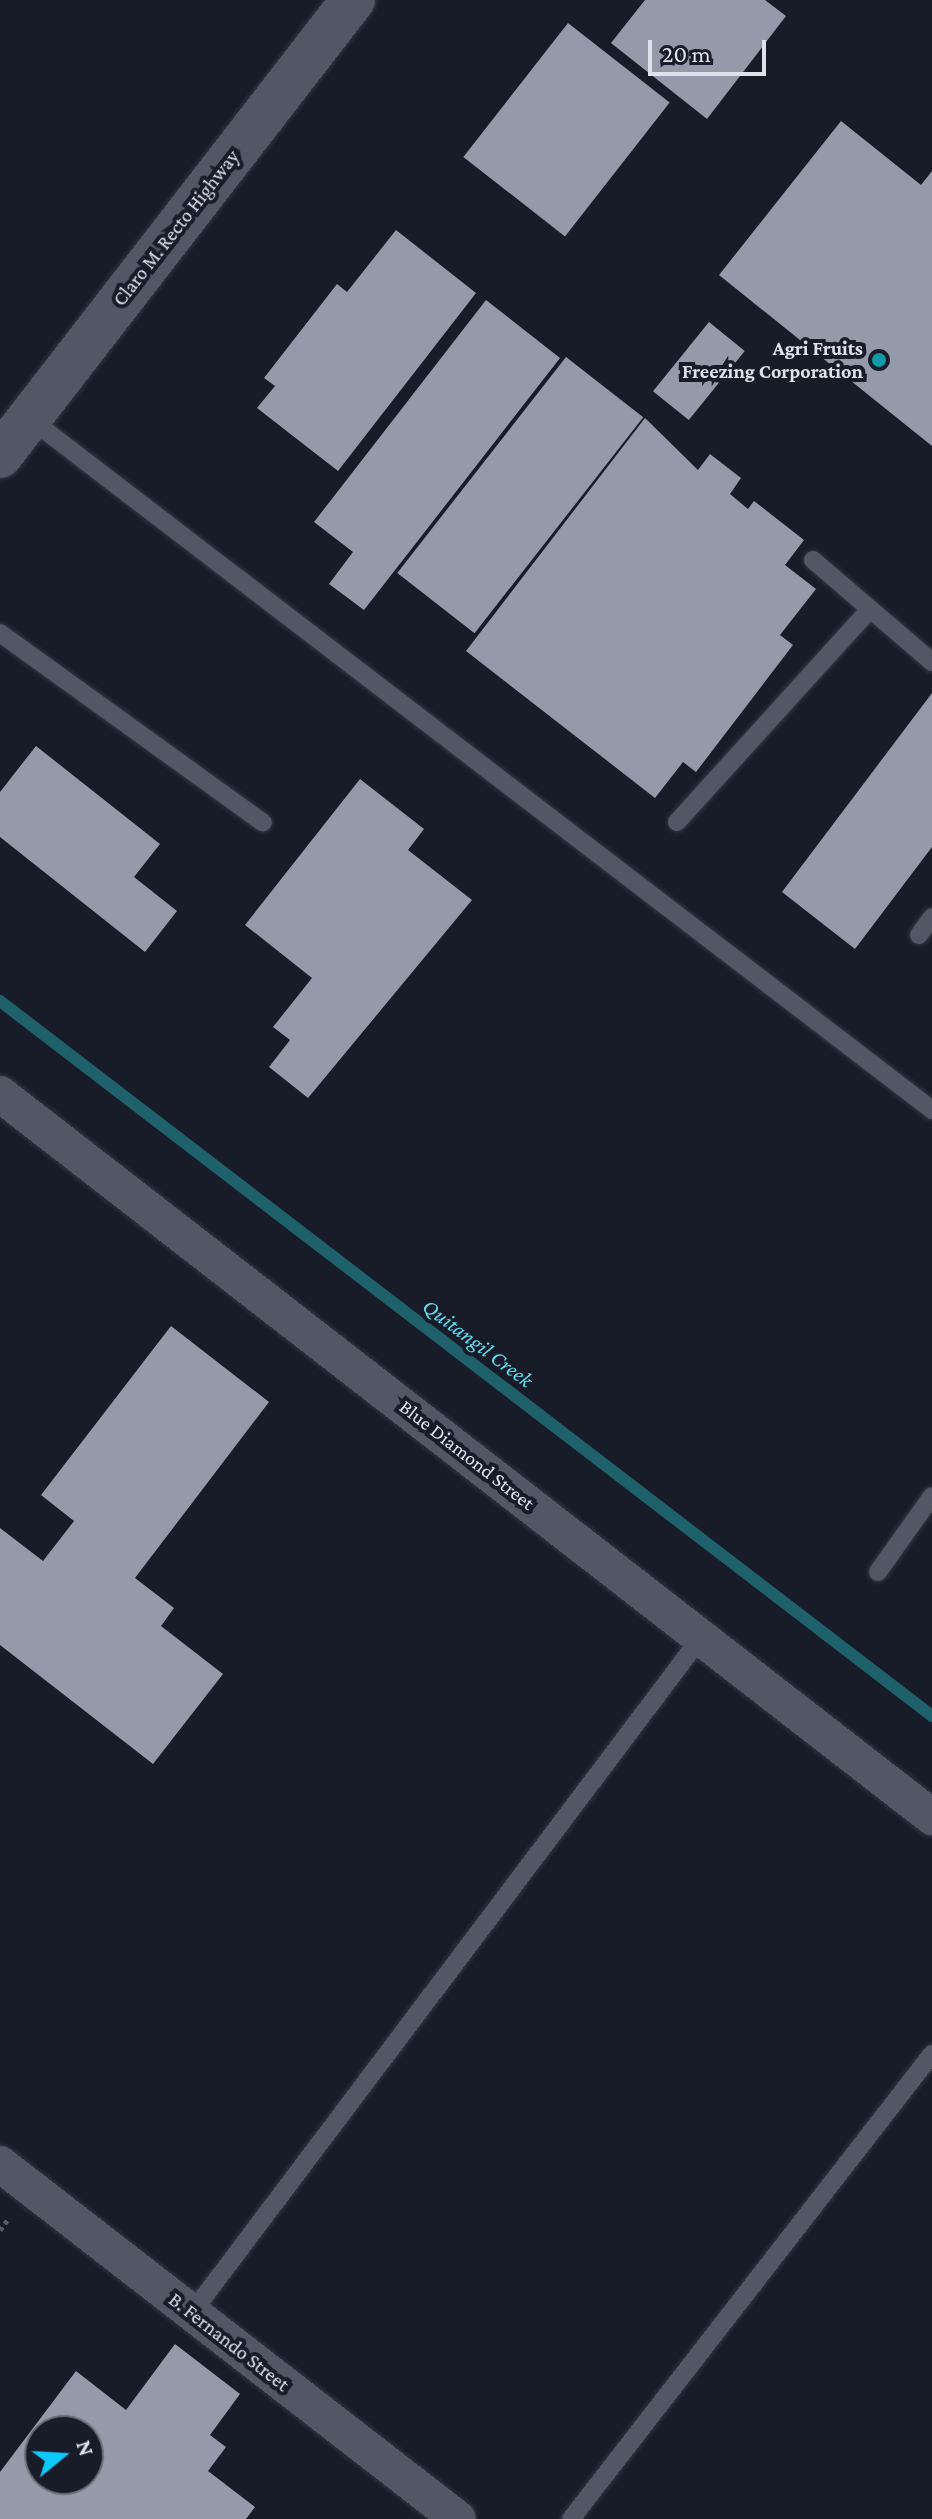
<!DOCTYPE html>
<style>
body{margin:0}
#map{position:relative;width:932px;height:2519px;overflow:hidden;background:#181b28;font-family:"Crimson Pro",serif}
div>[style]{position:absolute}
.stream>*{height:12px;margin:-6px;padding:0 6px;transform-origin:6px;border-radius:6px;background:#1e616b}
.building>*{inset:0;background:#959aaa;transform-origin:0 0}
.path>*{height:5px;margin-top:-2.5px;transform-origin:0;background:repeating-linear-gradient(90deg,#575965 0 4px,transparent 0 8px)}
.roads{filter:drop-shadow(0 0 2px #343640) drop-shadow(0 0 2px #343640)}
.service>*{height:18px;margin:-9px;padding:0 9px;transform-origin:9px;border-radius:9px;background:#525665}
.minor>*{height:36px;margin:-18px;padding:0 18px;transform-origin:18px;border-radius:18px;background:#525665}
.secondary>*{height:44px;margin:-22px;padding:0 22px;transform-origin:22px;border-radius:22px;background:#525665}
.dots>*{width:22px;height:22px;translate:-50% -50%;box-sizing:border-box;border:4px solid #181b28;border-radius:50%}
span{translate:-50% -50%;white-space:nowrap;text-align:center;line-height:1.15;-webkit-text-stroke:8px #181b28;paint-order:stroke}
.street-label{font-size:20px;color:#e0e2eb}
.poi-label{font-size:20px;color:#e0e2eb;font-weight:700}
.right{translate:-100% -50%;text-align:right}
.water-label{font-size:22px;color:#5ddbef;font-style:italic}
.north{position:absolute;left:24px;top:2415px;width:80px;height:80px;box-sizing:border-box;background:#181b28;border:2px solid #686b76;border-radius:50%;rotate:72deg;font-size:22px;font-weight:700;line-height:32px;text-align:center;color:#e0e2eb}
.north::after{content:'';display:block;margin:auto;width:28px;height:36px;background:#0dcafa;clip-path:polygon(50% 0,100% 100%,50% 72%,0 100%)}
.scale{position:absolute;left:648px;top:40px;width:118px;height:36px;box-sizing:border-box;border:4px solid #e0e2eb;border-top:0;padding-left:10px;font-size:24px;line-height:28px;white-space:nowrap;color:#e0e2eb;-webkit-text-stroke:6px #181b28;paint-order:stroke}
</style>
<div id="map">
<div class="stream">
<div style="left:0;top:1001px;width:1175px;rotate:37.49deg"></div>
</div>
<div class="building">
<div style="clip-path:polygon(645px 0,765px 0,786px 16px,707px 119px,611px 43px)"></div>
<div style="left:568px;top:23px;width:129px;height:170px;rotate:38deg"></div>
<div style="clip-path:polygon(841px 121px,921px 185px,932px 171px,932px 446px,719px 275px)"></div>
<div style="clip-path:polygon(396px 230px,476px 293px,338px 471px,257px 408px,275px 386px,264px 378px,337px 284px,347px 292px)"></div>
<div style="clip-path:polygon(486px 300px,560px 358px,364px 610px,329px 584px,353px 552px,314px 522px)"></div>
<div style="left:709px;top:322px;width:46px;height:89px;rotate:39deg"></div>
<div style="left:566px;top:357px;width:98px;height:274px;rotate:38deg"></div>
<div style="clip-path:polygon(645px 418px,698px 470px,710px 454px,741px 478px,730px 494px,748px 509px,754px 501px,804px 540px,785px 565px,816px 589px,780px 635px,793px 645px,696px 772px,683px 762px,655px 798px,466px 651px)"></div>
<div style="clip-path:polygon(932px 693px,932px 847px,855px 949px,782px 892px)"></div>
<div style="clip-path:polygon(36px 746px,160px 844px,134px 877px,177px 911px,145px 952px,0 837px,0 792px)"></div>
<div style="clip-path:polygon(360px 779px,424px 829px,408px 850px,472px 900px,308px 1098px,269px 1067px,290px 1040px,273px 1027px,312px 978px,245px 925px)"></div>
<div style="clip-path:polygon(171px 1326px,269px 1402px,135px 1578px,174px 1608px,161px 1626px,223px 1674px,153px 1764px,0 1645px,0 1528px,43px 1561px,74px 1521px,41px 1495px)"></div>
<div style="clip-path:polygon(evenodd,175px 2344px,240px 2394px,210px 2435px,226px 2447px,208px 2471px,255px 2507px,246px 2519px,0 2519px,0 2472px,76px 2371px,126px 2410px,175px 2344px,40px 2431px,88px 2431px,88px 2479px,40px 2479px,40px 2431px)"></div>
</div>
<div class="path">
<div style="left:0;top:2230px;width:15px;rotate:-53deg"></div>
</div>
<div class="roads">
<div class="service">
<div style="left:29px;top:418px;width:1138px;rotate:37.46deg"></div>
<div style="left:813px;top:560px;width:157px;rotate:40.6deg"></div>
<div style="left:0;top:633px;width:324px;rotate:35.8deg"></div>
<div style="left:677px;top:822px;width:286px;rotate:-47.8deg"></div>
<div style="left:919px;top:935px;width:22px;rotate:-54deg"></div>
<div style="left:878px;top:1572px;width:93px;rotate:-54.6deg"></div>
<div style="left:191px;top:2314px;width:849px;rotate:-53deg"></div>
<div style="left:571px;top:2519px;width:589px;rotate:-52.18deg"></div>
</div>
<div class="minor">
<div style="left:0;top:1094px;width:1180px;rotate:37.8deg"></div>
<div style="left:0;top:2164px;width:579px;rotate:37.78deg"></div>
</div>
<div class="secondary">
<div style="left:0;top:456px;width:577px;rotate:-52.26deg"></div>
</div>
</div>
<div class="dots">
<div style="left:879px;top:360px;background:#0f9aa8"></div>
</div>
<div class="street-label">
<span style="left:176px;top:228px;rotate:-52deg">Claro M. Recto Highway</span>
<span style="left:467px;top:1455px;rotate:38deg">Blue Diamond Street</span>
<span style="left:229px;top:2342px;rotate:38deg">B. Fernando Street</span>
</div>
<div class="poi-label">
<span class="right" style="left:863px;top:360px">Agri Fruits<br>Freezing Corporation</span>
</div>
<div class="water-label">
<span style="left:478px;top:1343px;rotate:37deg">Quitangil Creek</span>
</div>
<div class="north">N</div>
<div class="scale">20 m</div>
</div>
